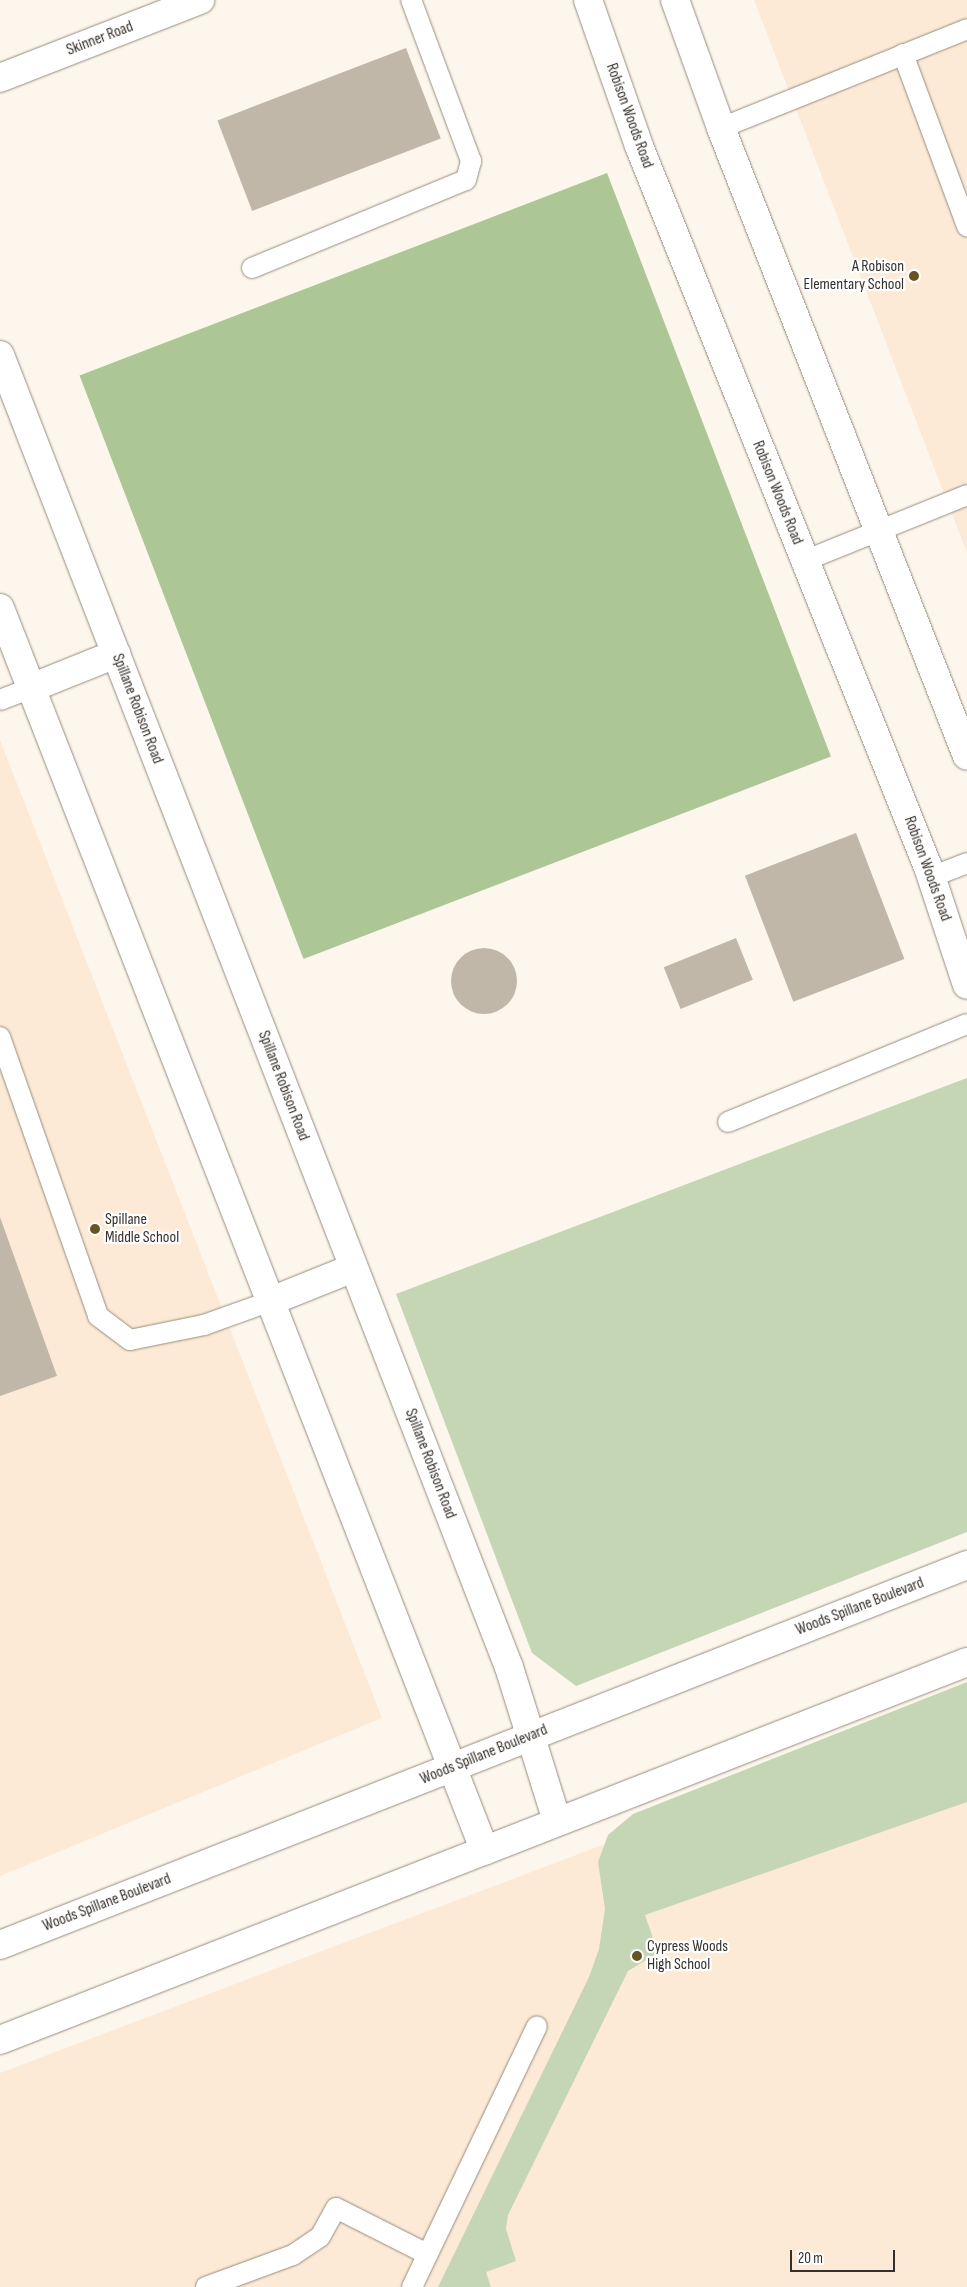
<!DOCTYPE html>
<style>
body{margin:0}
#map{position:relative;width:967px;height:2287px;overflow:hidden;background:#fdf6ed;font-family:"Sofia Sans Condensed",sans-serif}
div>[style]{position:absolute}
.built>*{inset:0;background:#fcead6}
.green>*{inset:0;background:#c5d6b5}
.forest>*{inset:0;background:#adc695;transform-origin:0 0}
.building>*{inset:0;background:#c1b7a9;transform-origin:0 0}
.round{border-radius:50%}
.roads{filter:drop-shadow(0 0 1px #978c7f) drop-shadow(0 0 1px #978c7f)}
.lane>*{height:20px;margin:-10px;padding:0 10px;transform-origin:10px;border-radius:10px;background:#fff}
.street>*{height:28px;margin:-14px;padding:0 14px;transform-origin:14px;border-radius:14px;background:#fff}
.secondary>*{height:28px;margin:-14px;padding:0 14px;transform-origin:14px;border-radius:14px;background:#fff}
.dots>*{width:14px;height:14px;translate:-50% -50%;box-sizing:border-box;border:2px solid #fff;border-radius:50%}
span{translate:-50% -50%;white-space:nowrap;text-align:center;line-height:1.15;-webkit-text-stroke:4.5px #fff;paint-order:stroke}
.street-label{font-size:16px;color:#35302b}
.poi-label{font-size:16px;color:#35302b}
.right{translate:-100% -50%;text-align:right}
.left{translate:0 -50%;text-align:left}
.scale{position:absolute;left:790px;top:2250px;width:105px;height:22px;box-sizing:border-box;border:2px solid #35302b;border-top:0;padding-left:6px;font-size:15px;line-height:18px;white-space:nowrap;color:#35302b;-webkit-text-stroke:4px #fff;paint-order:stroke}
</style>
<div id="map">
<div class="built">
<div style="clip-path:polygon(754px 0,967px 0,967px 553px)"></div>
<div style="clip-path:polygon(0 740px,382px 1718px,0 1876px)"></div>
<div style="clip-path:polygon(967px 1707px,967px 2287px,0 2287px,0 2073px)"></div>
</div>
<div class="green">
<div style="clip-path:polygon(967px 1078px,967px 1532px,576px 1686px,532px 1653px,396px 1294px)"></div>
<div style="clip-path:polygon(967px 1682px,967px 1802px,645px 1915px,658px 1953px,628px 1971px,508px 2215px,506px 2229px,516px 2261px,486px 2272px,491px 2287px,438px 2287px,589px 1977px,599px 1949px,605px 1909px,598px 1862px,608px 1835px,633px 1814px)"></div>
</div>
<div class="forest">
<div style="left:607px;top:173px;width:625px;height:565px;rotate:69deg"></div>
</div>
<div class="building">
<div style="left:406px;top:48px;width:97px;height:202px;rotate:69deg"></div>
<div style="left:856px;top:833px;width:135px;height:119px;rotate:69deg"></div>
<div style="left:736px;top:938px;width:45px;height:78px;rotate:68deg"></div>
<div class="round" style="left:451px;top:948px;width:66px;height:66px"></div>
<div style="clip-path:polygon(0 1217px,57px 1376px,0 1396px)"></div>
</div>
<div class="roads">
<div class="lane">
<div style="left:903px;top:54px;width:184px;rotate:69.6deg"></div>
<div style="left:721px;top:128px;width:265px;rotate:-21.9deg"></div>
<div style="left:252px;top:268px;width:231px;rotate:-22.4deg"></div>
<div style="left:466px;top:180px;width:20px;rotate:-75deg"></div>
<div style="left:471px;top:161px;width:172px;rotate:-110.4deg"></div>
<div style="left:804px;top:561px;width:176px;rotate:-22deg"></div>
<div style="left:0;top:700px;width:33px;rotate:-21deg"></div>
<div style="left:931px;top:877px;width:39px;rotate:-21deg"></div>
<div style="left:0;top:1037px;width:296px;rotate:70.6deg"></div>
<div style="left:98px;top:1316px;width:40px;rotate:37deg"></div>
<div style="left:130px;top:1340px;width:76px;rotate:-11.5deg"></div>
<div style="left:204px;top:1325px;width:71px;rotate:-19.7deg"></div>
<div style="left:728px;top:1122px;width:258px;rotate:-22.3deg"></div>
<div style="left:206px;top:2287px;width:93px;rotate:-20.2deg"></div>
<div style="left:293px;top:2255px;width:32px;rotate:-34deg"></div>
<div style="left:320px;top:2237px;width:33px;rotate:-61deg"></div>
<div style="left:336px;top:2208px;width:102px;rotate:26.8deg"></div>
<div style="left:412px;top:2287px;width:289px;rotate:-64.4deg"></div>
</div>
<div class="street">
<div style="left:588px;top:0;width:155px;rotate:70.7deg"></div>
<div style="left:639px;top:146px;width:777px;rotate:68.16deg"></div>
<div style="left:928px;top:867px;width:124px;rotate:71.7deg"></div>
<div style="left:675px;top:0;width:136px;rotate:70.2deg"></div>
<div style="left:721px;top:128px;width:674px;rotate:68.61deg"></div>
<div style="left:0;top:355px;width:1407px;rotate:68.8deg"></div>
<div style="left:509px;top:1667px;width:161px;rotate:72.7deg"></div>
<div style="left:0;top:608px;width:1334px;rotate:68.69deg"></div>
<div style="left:31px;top:688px;width:92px;rotate:-21.8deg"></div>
<div style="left:271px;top:1301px;width:88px;rotate:-21.9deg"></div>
<div style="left:0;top:1945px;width:1039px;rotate:-21.45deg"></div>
<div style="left:0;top:2040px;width:1038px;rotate:-21.35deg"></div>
</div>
<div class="secondary">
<div style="left:0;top:78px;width:215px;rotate:-21.3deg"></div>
</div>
</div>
<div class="dots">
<div style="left:914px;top:276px;background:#685422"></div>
<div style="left:95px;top:1229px;background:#685422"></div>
<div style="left:637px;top:1956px;background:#685422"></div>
</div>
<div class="street-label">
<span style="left:100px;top:39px;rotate:-21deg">Skinner Road</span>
<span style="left:629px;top:116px;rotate:70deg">Robison Woods Road</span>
<span style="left:777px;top:493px;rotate:68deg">Robison Woods Road</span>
<span style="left:137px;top:709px;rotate:69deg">Spillane Robison Road</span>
<span style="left:927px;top:869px;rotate:70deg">Robison Woods Road</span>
<span style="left:283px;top:1086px;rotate:69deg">Spillane Robison Road</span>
<span style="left:430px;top:1464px;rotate:69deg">Spillane Robison Road</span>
<span style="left:860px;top:1607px;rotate:-21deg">Woods Spillane Boulevard</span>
<span style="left:484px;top:1755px;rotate:-22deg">Woods Spillane Boulevard</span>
<span style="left:107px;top:1903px;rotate:-21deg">Woods Spillane Boulevard</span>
</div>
<div class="poi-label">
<span class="right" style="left:904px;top:276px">A Robison<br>Elementary School</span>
<span class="left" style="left:105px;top:1229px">Spillane<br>Middle School</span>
<span class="left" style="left:647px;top:1956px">Cypress Woods<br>High School</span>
</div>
<div class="scale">20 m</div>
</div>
